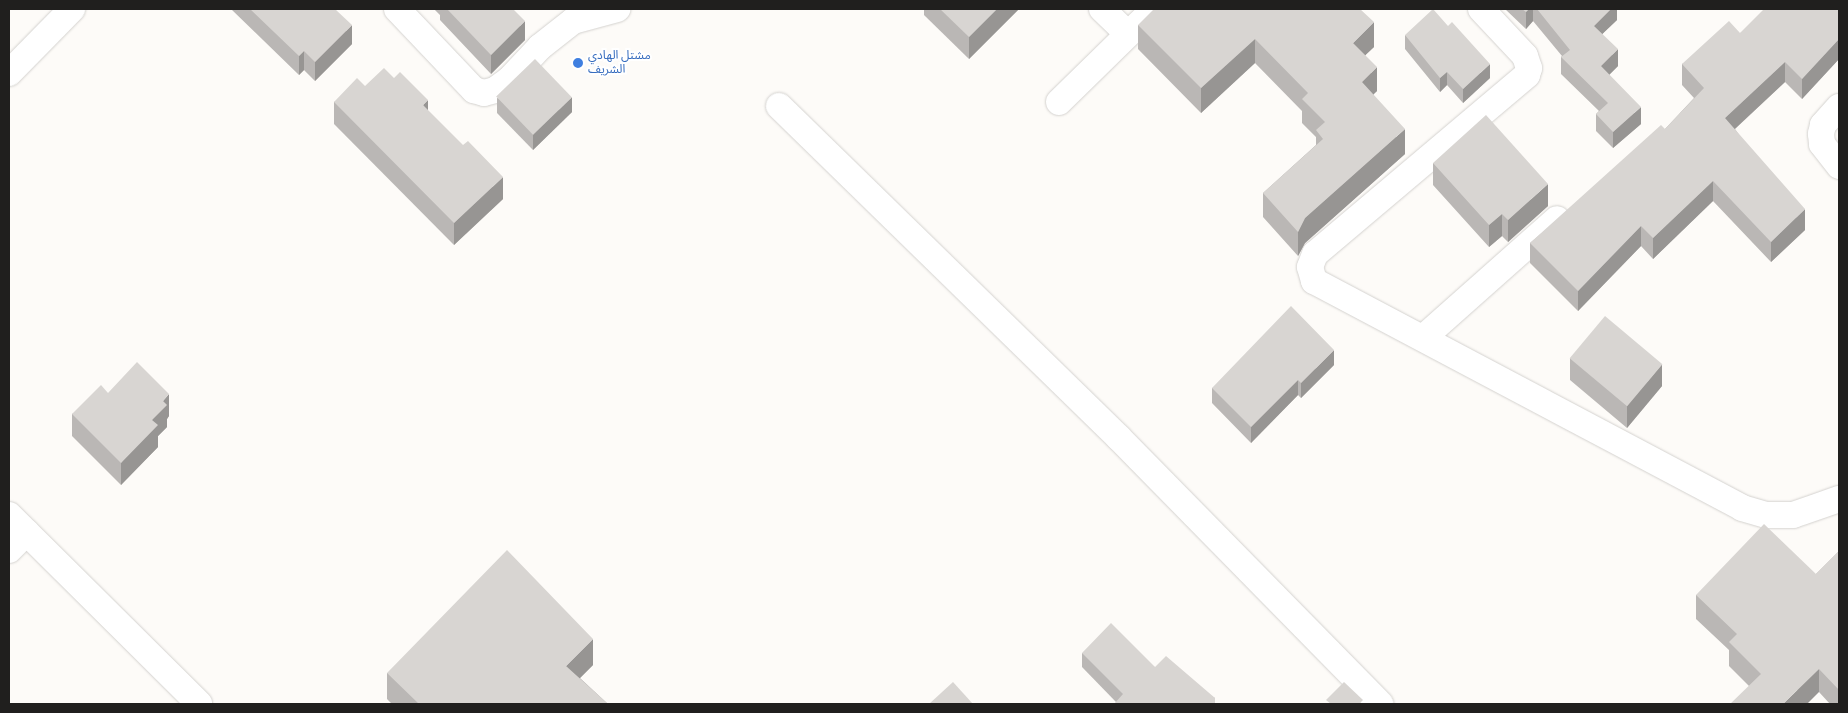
<!DOCTYPE html>
<meta charset="utf-8">
<style>
body{margin:0}
#map{position:relative;width:1848px;height:713px;overflow:hidden;background:#fdfbf8;font-family:Signika,"Noto Sans Arabic",sans-serif}
div>[style]{position:absolute}
.roads{filter:drop-shadow(0 0 1px #d4d2cf) drop-shadow(0 0 1px #d4d2cf)}
.street>*{height:26px;margin:-13px;padding:0 13px;transform-origin:13px;border-radius:13px;background:#fff}
.wall>*{inset:0;background:#bab7b5}
.shaded-wall>*{inset:0;background:#979593}
.building>*{inset:0;background:#d8d5d2;transform-origin:0 0}
.dots>*{width:14px;height:14px;translate:-50% -50%;box-sizing:border-box;border:2px solid #fff;border-radius:50%}
span{translate:-50% -50%;white-space:nowrap;text-align:center;line-height:1.15;-webkit-text-stroke:4px #fff;paint-order:stroke}
.shop-label{font-size:12px;color:#366cbe}
.left{translate:0 -50%;text-align:left}
.frame{position:absolute;inset:0;border:10px solid #201f1e;pointer-events:none}
</style>
<div id="map">
<div class="roads">
<div class="street">
<div style="left:397px;top:9px;width:112px;rotate:46.5deg"></div>
<div style="left:474px;top:90px;width:10px;rotate:17deg"></div>
<div style="left:484px;top:93px;width:11px;rotate:-15deg"></div>
<div style="left:495px;top:90px;width:19px;rotate:-36deg"></div>
<div style="left:510px;top:79px;width:44px;rotate:-46.8deg"></div>
<div style="left:540px;top:47px;width:42px;rotate:-38.2deg"></div>
<div style="left:573px;top:21px;width:46px;rotate:-15.3deg"></div>
<div style="left:1102px;top:9px;width:36px;rotate:44deg"></div>
<div style="left:1481px;top:9px;width:64px;rotate:46.9deg"></div>
<div style="left:1525px;top:56px;width:13px;rotate:72deg"></div>
<div style="left:1529px;top:68px;width:7px;rotate:106deg"></div>
<div style="left:1527px;top:75px;width:277px;rotate:139.8deg"></div>
<div style="left:1315px;top:254px;width:14px;rotate:111deg"></div>
<div style="left:1310px;top:267px;width:15px;rotate:74deg"></div>
<div style="left:1314px;top:281px;width:484px;rotate:27.9deg"></div>
<div style="left:1742px;top:508px;width:26px;rotate:16deg"></div>
<div style="left:1767px;top:515px;width:26px"></div>
<div style="left:1793px;top:515px;width:49px;rotate:-19.2deg"></div>
<div style="left:9px;top:73px;width:90px;rotate:-45.5deg"></div>
<div style="left:1059px;top:102px;width:133px;rotate:-44.4deg"></div>
<div style="left:779px;top:106px;width:475px;rotate:44.3deg"></div>
<div style="left:1119px;top:438px;width:373px;rotate:45.5deg"></div>
<div style="left:1839px;top:107px;width:24px;rotate:132deg"></div>
<div style="left:1823px;top:125px;width:9px;rotate:103deg"></div>
<div style="left:1821px;top:134px;width:10px;rotate:84deg"></div>
<div style="left:1822px;top:144px;width:28px;rotate:52deg"></div>
<div style="left:1423px;top:338px;width:179px;rotate:-41.6deg"></div>
<div style="left:9px;top:515px;width:268px;rotate:44.8deg"></div>
<div style="left:9px;top:550px;width:25px;rotate:-45deg"></div>
</div>
</div>
<div class="wall">
<div style="clip-path:polygon(231px 9px,335px 9px,352px 44px,315px 81px,304px 70px,299px 75px)"></div>
<div style="clip-path:polygon(434px 9px,513px 9px,525px 40px,491px 74px,440px 20px,440px 15px)"></div>
<div style="clip-path:polygon(924px 9px,1019px 9px,969px 59px,924px 15px)"></div>
<div style="clip-path:polygon(1505px 9px,1617px 9px,1617px 20px,1602px 34px,1618px 66px,1609px 75px,1641px 124px,1613px 148px,1596px 131px,1596px 114px,1599px 111px,1561px 74px,1561px 57px,1562px 56px,1533px 21px,1526px 29px)"></div>
<div style="clip-path:polygon(1839px 9px,1839px 59px,1802px 99px,1785px 82px,1735px 129px,1805px 230px,1771px 262px,1713px 201px,1653px 259px,1641px 246px,1578px 311px,1530px 263px,1530px 243px,1665px 129px,1694px 98px,1682px 85px,1682px 64px,1740px 33px)"></div>
<div style="clip-path:polygon(1138px 25px,1374px 47px,1365px 55px,1377px 91px,1373px 94px,1405px 154px,1305px 243px,1298px 256px,1263px 217px,1263px 193px,1316px 145px,1316px 137px,1302px 123px,1302px 111px,1255px 63px,1201px 113px,1138px 49px)"></div>
<div style="clip-path:polygon(1405px 35px,1490px 78px,1463px 103px,1447px 85px,1440px 92px,1405px 49px)"></div>
<div style="clip-path:polygon(365px 86px,428px 111px,503px 199px,454px 245px,334px 124px,334px 102px)"></div>
<div style="clip-path:polygon(497px 98px,572px 112px,533px 150px,497px 113px)"></div>
<div style="clip-path:polygon(1433px 163px,1548px 206px,1508px 242px,1502px 236px,1489px 247px,1433px 185px)"></div>
<div style="clip-path:polygon(1570px 358px,1662px 386px,1627px 428px,1570px 380px)"></div>
<div style="clip-path:polygon(1334px 365px,1301px 398px,1298px 395px,1251px 443px,1212px 403px,1212px 388px)"></div>
<div style="clip-path:polygon(108px 393px,169px 416px,167px 419px,167px 427px,158px 436px,158px 447px,121px 485px,72px 436px,72px 414px)"></div>
<div style="clip-path:polygon(1839px 551px,1839px 704px,1830px 704px,1819px 692px,1749px 686px,1729px 666px,1729px 650px,1696px 619px,1696px 595px,1816px 574px)"></div>
<div style="clip-path:polygon(1082px 653px,1155px 667px,1215px 698px,1116px 702px,1082px 667px)"></div>
<div style="clip-path:polygon(593px 665px,580px 678px,608px 704px,392px 704px,387px 699px,387px 673px)"></div>
</div>
<div class="shaded-wall">
<div style="clip-path:polygon(997px 9px,1019px 9px,969px 59px,969px 37px)"></div>
<div style="clip-path:polygon(1529px 9px,1533px 9px,1533px 21px,1526px 29px,1526px 12px)"></div>
<div style="clip-path:polygon(1611px 9px,1617px 9px,1617px 20px,1594px 42px,1594px 26px)"></div>
<div style="clip-path:polygon(525px 21px,525px 40px,491px 74px,491px 55px)"></div>
<div style="clip-path:polygon(1374px 22px,1374px 47px,1353px 67px,1353px 43px)"></div>
<div style="clip-path:polygon(352px 25px,352px 44px,315px 81px,315px 62px)"></div>
<div style="clip-path:polygon(1255px 39px,1255px 63px,1201px 113px,1201px 88px)"></div>
<div style="clip-path:polygon(1839px 39px,1839px 59px,1802px 99px,1802px 79px)"></div>
<div style="clip-path:polygon(1618px 49px,1618px 66px,1601px 83px,1601px 66px)"></div>
<div style="clip-path:polygon(304px 51px,304px 70px,299px 75px,299px 56px)"></div>
<div style="clip-path:polygon(1785px 62px,1785px 82px,1725px 138px,1725px 118px)"></div>
<div style="clip-path:polygon(1490px 64px,1490px 78px,1463px 103px,1463px 89px)"></div>
<div style="clip-path:polygon(1377px 67px,1377px 91px,1362px 106px,1362px 82px)"></div>
<div style="clip-path:polygon(1447px 72px,1447px 85px,1440px 92px,1440px 78px)"></div>
<div style="clip-path:polygon(572px 97px,572px 112px,533px 150px,533px 135px)"></div>
<div style="clip-path:polygon(428px 100px,428px 121px,423px 105px)"></div>
<div style="clip-path:polygon(1641px 107px,1641px 124px,1613px 148px,1613px 132px)"></div>
<div style="clip-path:polygon(1405px 129px,1405px 154px,1305px 243px,1298px 256px,1298px 232px,1305px 218px)"></div>
<div style="clip-path:polygon(503px 177px,503px 199px,454px 245px,454px 223px)"></div>
<div style="clip-path:polygon(1713px 181px,1713px 201px,1653px 259px,1653px 238px)"></div>
<div style="clip-path:polygon(1548px 184px,1548px 206px,1508px 242px,1508px 220px)"></div>
<div style="clip-path:polygon(1805px 209px,1805px 230px,1771px 262px,1771px 242px)"></div>
<div style="clip-path:polygon(1502px 214px,1502px 236px,1489px 247px,1489px 225px)"></div>
<div style="clip-path:polygon(1641px 226px,1641px 246px,1578px 311px,1578px 291px)"></div>
<div style="clip-path:polygon(1334px 350px,1334px 365px,1301px 398px,1301px 383px)"></div>
<div style="clip-path:polygon(1662px 364px,1662px 386px,1627px 428px,1627px 406px)"></div>
<div style="clip-path:polygon(1298px 380px,1298px 395px,1251px 443px,1251px 427px)"></div>
<div style="clip-path:polygon(169px 394px,169px 416px,167px 419px,167px 427px,158px 436px,158px 447px,121px 485px,121px 463px,152px 420px,163px 401px)"></div>
<div style="clip-path:polygon(593px 639px,593px 665px,566px 692px,566px 666px)"></div>
<div style="clip-path:polygon(1819px 669px,1819px 692px,1807px 704px,1783px 704px)"></div>
</div>
<div class="building">
<div style="clip-path:polygon(250px 9px,335px 9px,352px 25px,315px 62px,304px 51px,299px 56px)"></div>
<div style="clip-path:polygon(447px 9px,513px 9px,525px 21px,491px 55px)"></div>
<div style="clip-path:polygon(940px 9px,997px 9px,969px 37px)"></div>
<div style="clip-path:polygon(1154px 9px,1360px 9px,1374px 22px,1353px 43px,1377px 67px,1362px 82px,1405px 129px,1305px 218px,1298px 232px,1263px 193px,1323px 139px,1316px 130px,1325px 122px,1302px 99px,1308px 93px,1255px 39px,1201px 88px,1138px 25px)"></div>
<div style="clip-path:polygon(1433px 9px,1448px 26px,1452px 22px,1490px 64px,1463px 89px,1447px 72px,1440px 78px,1405px 35px)"></div>
<div style="clip-path:polygon(1522px 9px,1529px 9px,1526px 12px)"></div>
<div style="clip-path:polygon(1537px 9px,1611px 9px,1594px 26px,1618px 49px,1601px 66px,1641px 107px,1613px 132px,1596px 114px,1608px 103px,1561px 57px,1570px 50px)"></div>
<div style="clip-path:polygon(1764px 9px,1839px 9px,1839px 39px,1802px 79px,1785px 62px,1725px 118px,1805px 209px,1771px 242px,1713px 181px,1653px 238px,1641px 226px,1578px 291px,1530px 243px,1661px 125px,1665px 129px,1704px 88px,1682px 64px,1729px 21px,1740px 33px)"></div>
<div style="left:535px;top:59px;width:53px;height:54px;rotate:46deg"></div>
<div style="clip-path:polygon(384px 68px,394px 78px,400px 72px,428px 100px,423px 105px,463px 145px,468px 141px,503px 177px,454px 223px,334px 102px,357px 78px,365px 86px)"></div>
<div style="clip-path:polygon(1486px 115px,1548px 184px,1508px 220px,1502px 214px,1489px 225px,1433px 163px)"></div>
<div style="clip-path:polygon(1291px 306px,1334px 350px,1301px 383px,1298px 380px,1251px 427px,1212px 388px)"></div>
<div style="left:1605px;top:316px;width:75px;height:55px;rotate:40deg"></div>
<div style="clip-path:polygon(137px 362px,169px 394px,163px 401px,167px 405px,152px 420px,158px 425px,121px 463px,72px 414px,101px 385px,108px 393px)"></div>
<div style="clip-path:polygon(1764px 524px,1816px 574px,1839px 551px,1839px 690px,1819px 669px,1783px 704px,1730px 704px,1761px 674px,1729px 642px,1737px 634px,1696px 595px)"></div>
<div style="clip-path:polygon(507px 550px,593px 639px,566px 666px,608px 704px,419px 704px,387px 673px)"></div>
<div style="clip-path:polygon(1111px 623px,1155px 667px,1166px 656px,1215px 698px,1215px 704px,1114px 704px,1123px 694px,1082px 653px)"></div>
<div style="clip-path:polygon(953px 682px,973px 704px,929px 704px)"></div>
<div style="clip-path:polygon(1344px 682px,1363px 700px,1359px 704px,1331px 704px,1326px 700px)"></div>
</div>
<div class="dots">
<div style="left:578px;top:63px;background:#3f7fe0"></div>
</div>
<div class="shop-label">
<span class="left" style="left:588px;top:63px">مشتل الهادي<br>الشريف</span>
</div>
<div class="frame"></div>
</div>
